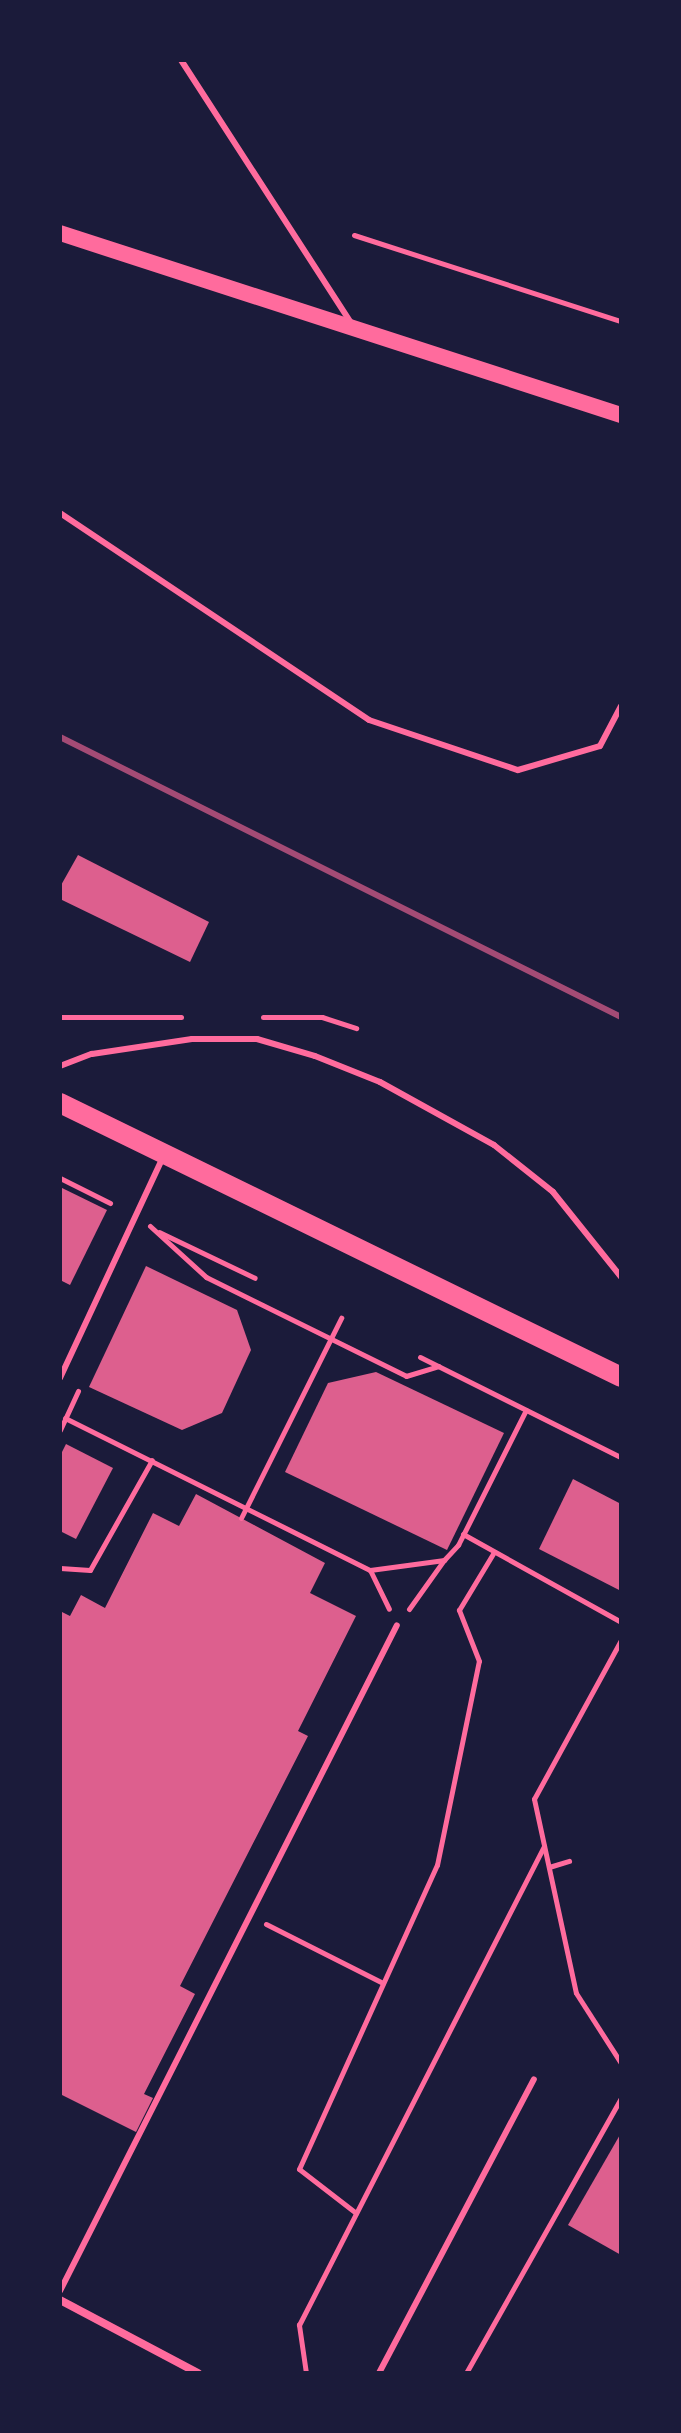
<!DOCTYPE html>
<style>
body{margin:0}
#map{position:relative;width:681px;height:2433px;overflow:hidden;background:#1b1b3a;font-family:"Noto Sans",sans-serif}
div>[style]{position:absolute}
.building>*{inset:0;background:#dd5f8e}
.path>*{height:5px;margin:-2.5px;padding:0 2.5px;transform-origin:2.5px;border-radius:2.5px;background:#ff6b9d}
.service>*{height:6px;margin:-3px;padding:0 3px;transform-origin:3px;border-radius:3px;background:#ff6b9d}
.minor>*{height:8px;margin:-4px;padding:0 4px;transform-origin:4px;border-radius:4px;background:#ff6b9d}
.secondary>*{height:16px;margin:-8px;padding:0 8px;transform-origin:8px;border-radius:8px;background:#ff6b9d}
.primary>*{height:20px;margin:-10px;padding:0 10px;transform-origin:10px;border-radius:10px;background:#ff6b9d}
.rail>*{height:6px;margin:-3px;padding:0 3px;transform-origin:3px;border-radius:3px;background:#a44b75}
span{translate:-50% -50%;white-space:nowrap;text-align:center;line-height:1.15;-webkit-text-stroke:7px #1b1b3a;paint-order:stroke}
.frame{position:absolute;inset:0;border:62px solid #1b1b3a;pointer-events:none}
</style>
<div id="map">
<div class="building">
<div style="clip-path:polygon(78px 855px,209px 922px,190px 962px,60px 899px,60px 887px)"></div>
<div style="clip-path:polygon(60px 1187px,107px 1210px,70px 1285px,60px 1280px)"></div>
<div style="clip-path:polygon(146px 1266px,237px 1310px,251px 1350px,222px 1413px,182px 1430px,89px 1387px)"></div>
<div style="clip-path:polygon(376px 1372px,504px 1433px,447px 1550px,285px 1472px,328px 1383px)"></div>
<div style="clip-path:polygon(66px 1444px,113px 1468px,76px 1539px,60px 1531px,60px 1456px)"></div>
<div style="clip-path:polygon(573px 1479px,621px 1504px,621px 1591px,539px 1549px)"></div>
<div style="clip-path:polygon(196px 1494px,325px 1563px,310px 1593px,356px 1616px,298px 1731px,308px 1736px,180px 1986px,195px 1994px,144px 2094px,153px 2098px,136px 2132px,60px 2094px,60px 1611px,70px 1616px,81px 1595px,105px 1608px,153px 1513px,179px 1526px)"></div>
<div style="clip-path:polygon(621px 2133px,621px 2255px,568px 2225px)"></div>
</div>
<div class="path">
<div style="left:354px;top:235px;width:281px;rotate:17.9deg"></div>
<div style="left:60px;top:1017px;width:121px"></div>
<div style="left:263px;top:1017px;width:59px"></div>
<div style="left:322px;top:1017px;width:36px;rotate:18deg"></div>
<div style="left:60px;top:1178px;width:56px;rotate:26.6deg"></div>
<div style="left:150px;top:1226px;width:76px;rotate:42.3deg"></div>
<div style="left:206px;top:1277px;width:223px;rotate:26.3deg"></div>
<div style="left:406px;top:1376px;width:34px;rotate:-17deg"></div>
<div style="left:159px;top:1232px;width:106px;rotate:25.6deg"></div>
<div style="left:420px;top:1357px;width:225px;rotate:26.5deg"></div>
<div style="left:65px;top:1418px;width:341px;rotate:26.5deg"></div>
<div style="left:370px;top:1570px;width:43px;rotate:64deg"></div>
<div style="left:60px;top:1430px;width:43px;rotate:-65.2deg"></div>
<div style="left:241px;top:1518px;width:224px;rotate:-63.4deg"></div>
<div style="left:463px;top:1534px;width:181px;rotate:29.1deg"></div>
<div style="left:60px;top:1568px;width:30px;rotate:4deg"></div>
<div style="left:90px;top:1570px;width:126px;rotate:-60.6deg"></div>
<div style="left:370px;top:1570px;width:75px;rotate:-7.7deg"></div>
<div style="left:444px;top:1560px;width:21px;rotate:-47deg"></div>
<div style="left:458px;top:1545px;width:151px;rotate:-63.3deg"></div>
<div style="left:409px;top:1609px;width:60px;rotate:-54.5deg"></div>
<div style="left:621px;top:1640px;width:181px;rotate:118.7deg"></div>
<div style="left:534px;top:1799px;width:198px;rotate:77.8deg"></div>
<div style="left:576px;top:1993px;width:83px;rotate:57.3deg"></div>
<div style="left:549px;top:1867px;width:21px;rotate:-17deg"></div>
<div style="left:266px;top:1924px;width:131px;rotate:26.8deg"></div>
<div style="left:356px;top:2213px;width:72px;rotate:-142.3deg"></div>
<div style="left:299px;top:2169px;width:334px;rotate:-65.6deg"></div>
<div style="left:437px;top:1865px;width:208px;rotate:-78.4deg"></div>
<div style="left:479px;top:1661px;width:55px;rotate:-111.4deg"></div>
<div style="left:459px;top:1610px;width:68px;rotate:-58.9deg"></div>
<div style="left:306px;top:2373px;width:49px;rotate:-98.3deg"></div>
<div style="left:299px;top:2325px;width:538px;rotate:-62.91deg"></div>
<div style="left:466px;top:2373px;width:316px;rotate:-60.6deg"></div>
</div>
<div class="service">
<div style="left:181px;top:60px;width:313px;rotate:57.1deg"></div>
<div style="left:60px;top:513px;width:372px;rotate:33.8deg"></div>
<div style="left:369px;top:720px;width:157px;rotate:18.6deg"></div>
<div style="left:518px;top:770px;width:85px;rotate:-16.3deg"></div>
<div style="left:600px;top:746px;width:45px;rotate:-62.3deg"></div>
<div style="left:60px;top:1066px;width:34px;rotate:-21deg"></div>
<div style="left:92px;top:1054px;width:101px;rotate:-8.5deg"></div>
<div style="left:192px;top:1039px;width:65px"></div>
<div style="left:257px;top:1039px;width:60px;rotate:16.3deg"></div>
<div style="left:315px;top:1056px;width:70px;rotate:21.8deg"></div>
<div style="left:380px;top:1082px;width:130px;rotate:28.9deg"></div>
<div style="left:494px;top:1145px;width:75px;rotate:38.5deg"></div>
<div style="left:553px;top:1192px;width:109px;rotate:51.3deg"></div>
<div style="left:60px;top:1378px;width:244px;rotate:-65deg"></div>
<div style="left:60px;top:2291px;width:746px;rotate:-63.16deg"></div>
<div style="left:379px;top:2373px;width:332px;rotate:-62.2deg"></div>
</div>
<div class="minor">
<div style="left:60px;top:2300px;width:156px;rotate:27.9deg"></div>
</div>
<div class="secondary">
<div style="left:60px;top:233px;width:590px;rotate:17.97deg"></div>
</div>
<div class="primary">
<div style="left:60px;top:1103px;width:624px;rotate:26.03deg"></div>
</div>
<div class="rail">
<div style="left:60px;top:737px;width:627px;rotate:26.52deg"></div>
</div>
<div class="frame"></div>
</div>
